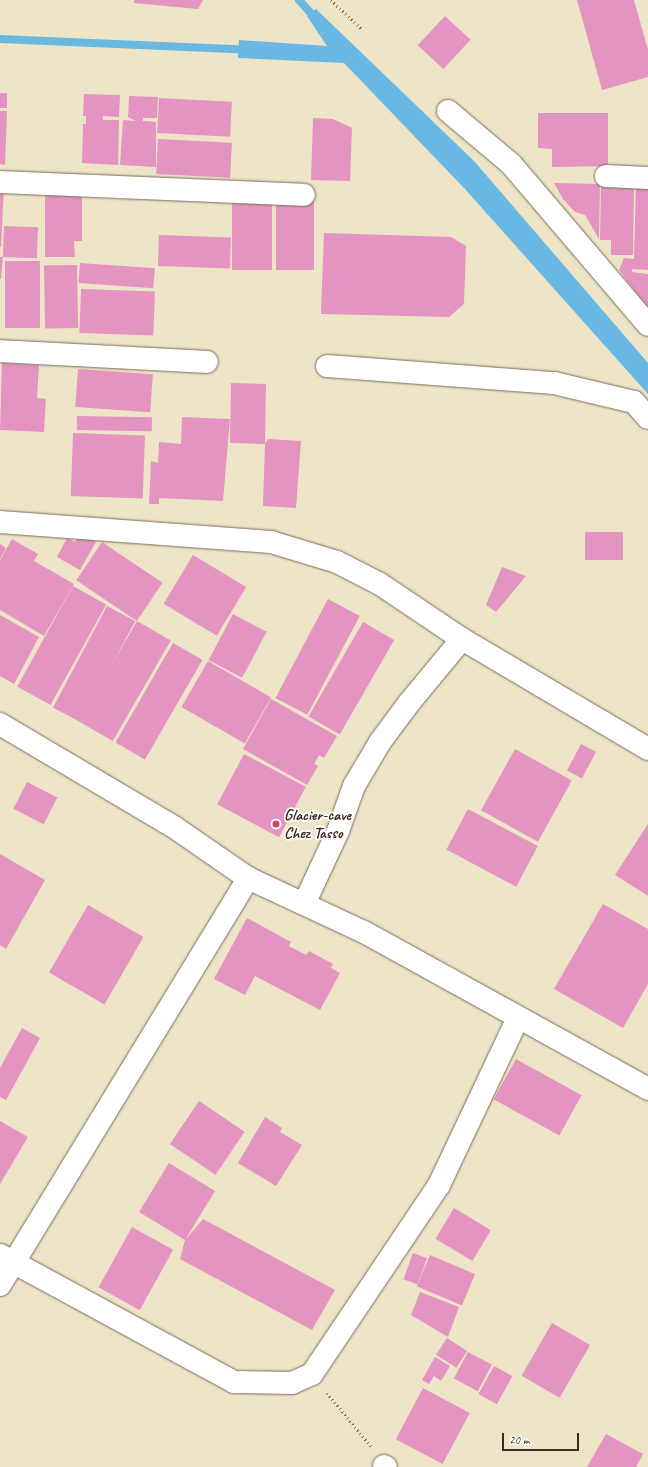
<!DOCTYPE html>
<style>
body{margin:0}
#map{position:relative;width:648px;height:1467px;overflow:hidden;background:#eee4c8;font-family:Caveat,sans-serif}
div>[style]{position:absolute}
.water>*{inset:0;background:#68b8e3}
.stream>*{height:8px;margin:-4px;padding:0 4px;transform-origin:4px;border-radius:4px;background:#68b8e3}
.building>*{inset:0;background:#e394c0;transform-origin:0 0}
.path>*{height:2.5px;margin-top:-1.25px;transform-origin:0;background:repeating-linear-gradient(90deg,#7a6b5a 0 1px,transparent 0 4px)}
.roads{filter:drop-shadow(0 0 1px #7a6b5a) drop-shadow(0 0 1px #7a6b5a)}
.minor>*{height:22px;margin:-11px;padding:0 11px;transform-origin:11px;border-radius:11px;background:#fff}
.dots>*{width:11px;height:11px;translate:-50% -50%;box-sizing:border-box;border:2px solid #fff;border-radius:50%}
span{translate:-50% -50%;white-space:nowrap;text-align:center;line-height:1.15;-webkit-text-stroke:3.5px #fff;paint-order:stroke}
.poi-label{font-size:16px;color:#3b2a1e;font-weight:700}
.left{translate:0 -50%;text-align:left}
.scale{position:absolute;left:502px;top:1433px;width:77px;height:18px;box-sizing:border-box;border:2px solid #3b2a1e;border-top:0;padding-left:5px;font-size:12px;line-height:14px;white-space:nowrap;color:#3b2a1e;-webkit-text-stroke:3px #fff;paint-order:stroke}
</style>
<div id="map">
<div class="water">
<div style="clip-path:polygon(316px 9px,474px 161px,648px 363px,648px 394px,464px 188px,344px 63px,238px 58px,239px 40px,327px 46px,307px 16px)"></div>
</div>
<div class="stream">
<div style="left:299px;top:0;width:27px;rotate:48deg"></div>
<div style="left:0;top:39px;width:249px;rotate:2.5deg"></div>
</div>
<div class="building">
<div style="clip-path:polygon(134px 0,203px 0,198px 9px,134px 3px)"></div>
<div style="clip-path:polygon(577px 0,634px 0,648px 50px,648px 77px,602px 90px)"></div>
<div style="left:445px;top:16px;width:35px;height:40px;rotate:43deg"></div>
<div style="left:0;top:93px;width:7px;height:15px"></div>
<div style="clip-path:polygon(84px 94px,120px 95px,119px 117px,103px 116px,103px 120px,119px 120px,118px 165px,82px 163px,83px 124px,86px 124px,86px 116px,83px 116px)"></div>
<div style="clip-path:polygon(129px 96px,158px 97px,157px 118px,143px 118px,143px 121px,156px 122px,156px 167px,120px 165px,123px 120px,136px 121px,128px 117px)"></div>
<div style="left:159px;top:98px;width:73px;height:35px;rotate:3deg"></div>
<div style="clip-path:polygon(0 111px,7px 111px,5px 165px,0 164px)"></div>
<div style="clip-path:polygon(538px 113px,608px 113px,608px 166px,552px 167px,552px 149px,538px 148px)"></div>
<div style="clip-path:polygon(313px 118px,333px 119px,352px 128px,350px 181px,311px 180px)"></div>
<div style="left:158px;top:139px;width:74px;height:35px;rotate:3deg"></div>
<div style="clip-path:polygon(554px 183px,600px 184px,599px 239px,585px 215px,575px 212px,563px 199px)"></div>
<div style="clip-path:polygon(636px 183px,648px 183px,648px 270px,632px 269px,632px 272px,648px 274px,648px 308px,619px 270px,624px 258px,634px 259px)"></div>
<div style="clip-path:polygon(601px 184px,634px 185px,633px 255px,611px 255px,611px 240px,600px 240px)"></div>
<div style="clip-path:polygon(0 187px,4px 187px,1px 247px,0 247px)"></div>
<div style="clip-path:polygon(82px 190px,82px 241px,74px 241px,75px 257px,45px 257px,45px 191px)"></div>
<div style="left:232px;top:200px;width:40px;height:70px"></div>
<div style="left:276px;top:201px;width:38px;height:69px"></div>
<div style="left:4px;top:226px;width:34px;height:31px;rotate:2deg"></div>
<div style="clip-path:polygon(324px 233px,451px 237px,466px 246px,464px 304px,449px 317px,321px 314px)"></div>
<div style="left:159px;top:235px;width:72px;height:31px;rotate:2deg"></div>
<div style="clip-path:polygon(0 257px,3px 257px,1px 279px,0 279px)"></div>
<div style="left:5px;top:261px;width:35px;height:67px"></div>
<div style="left:80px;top:263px;width:75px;height:20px;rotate:4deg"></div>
<div style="left:77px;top:265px;width:63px;height:33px;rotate:89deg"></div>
<div style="left:81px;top:289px;width:74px;height:44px;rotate:2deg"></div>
<div style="clip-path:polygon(2px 363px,39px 365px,37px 398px,46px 399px,44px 432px,0 430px)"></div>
<div style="left:78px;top:369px;width:75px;height:38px;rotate:4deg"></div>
<div style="clip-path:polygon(231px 383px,266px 384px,265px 444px,268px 439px,301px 441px,296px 508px,263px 506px,265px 444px,230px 443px)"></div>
<div style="left:77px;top:416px;width:75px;height:14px;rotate:1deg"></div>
<div style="clip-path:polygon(182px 417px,230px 419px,223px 501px,159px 498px,159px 504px,149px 504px,151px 461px,158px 463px,159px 442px,181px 444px)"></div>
<div style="left:73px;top:433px;width:72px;height:63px;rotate:2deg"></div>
<div style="left:623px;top:532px;width:28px;height:38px;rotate:90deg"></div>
<div style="clip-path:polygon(80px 534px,96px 542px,80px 570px,57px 557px,67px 538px,75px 542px)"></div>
<div style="clip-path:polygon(12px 539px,38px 554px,34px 561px,74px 584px,44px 636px,0 610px,0 560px)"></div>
<div style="left:102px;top:542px;width:73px;height:46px;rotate:34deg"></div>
<div style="clip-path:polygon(0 544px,6px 548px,0 559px)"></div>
<div style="left:193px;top:555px;width:62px;height:57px;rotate:31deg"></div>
<div style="clip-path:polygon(502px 567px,526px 576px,496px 612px,486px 605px)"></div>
<div style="left:73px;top:586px;width:38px;height:115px;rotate:29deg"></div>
<div style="left:328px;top:599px;width:36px;height:112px;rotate:28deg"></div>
<div style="left:107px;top:606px;width:32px;height:115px;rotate:28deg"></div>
<div style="left:233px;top:614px;width:38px;height:52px;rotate:28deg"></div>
<div style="clip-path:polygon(0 615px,39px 637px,14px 684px,0 676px)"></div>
<div style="left:137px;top:621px;width:39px;height:116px;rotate:30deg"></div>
<div style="left:363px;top:622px;width:36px;height:109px;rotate:30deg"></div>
<div style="left:173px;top:643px;width:34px;height:115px;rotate:30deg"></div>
<div style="left:208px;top:661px;width:73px;height:53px;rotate:30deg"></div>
<div style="clip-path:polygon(271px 699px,337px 736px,324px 758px,319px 755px,314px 764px,318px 766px,307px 785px,243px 749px)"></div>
<div style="left:581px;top:744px;width:17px;height:30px;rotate:28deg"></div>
<div style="left:515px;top:749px;width:65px;height:70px;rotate:29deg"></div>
<div style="left:244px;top:754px;width:70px;height:57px;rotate:28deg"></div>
<div style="left:27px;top:782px;width:34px;height:30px;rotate:27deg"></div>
<div style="left:468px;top:809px;width:79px;height:46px;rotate:28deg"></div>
<div style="clip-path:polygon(648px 824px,648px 896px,615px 875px)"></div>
<div style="clip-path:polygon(0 854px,45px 880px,6px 949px,0 945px)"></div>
<div style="clip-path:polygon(603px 904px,648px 929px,648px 984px,623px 1028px,554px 989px)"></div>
<div style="left:88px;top:905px;width:64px;height:78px;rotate:30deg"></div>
<div style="clip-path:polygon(247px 918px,291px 942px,289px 946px,306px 955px,309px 951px,333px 964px,331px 968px,340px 973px,320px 1010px,255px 976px,245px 995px,214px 979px)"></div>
<div style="clip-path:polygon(22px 1028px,40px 1038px,6px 1100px,0 1097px,0 1068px)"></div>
<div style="left:516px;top:1059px;width:75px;height:46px;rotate:29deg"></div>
<div style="left:199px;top:1101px;width:55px;height:52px;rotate:34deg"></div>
<div style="clip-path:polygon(265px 1117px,282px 1128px,280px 1132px,302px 1145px,276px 1186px,238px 1163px)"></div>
<div style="clip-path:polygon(0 1121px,28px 1137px,0 1184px)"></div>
<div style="clip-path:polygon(169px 1163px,215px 1191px,185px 1240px,203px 1219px,335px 1290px,312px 1330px,180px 1259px,185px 1240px,139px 1212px)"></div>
<div style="left:454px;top:1208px;width:43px;height:36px;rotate:31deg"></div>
<div style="left:132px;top:1227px;width:47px;height:69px;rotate:29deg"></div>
<div style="left:413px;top:1253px;width:15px;height:28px;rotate:20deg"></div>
<div style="left:430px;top:1255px;width:49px;height:34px;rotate:23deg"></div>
<div style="clip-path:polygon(420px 1292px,459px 1307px,448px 1337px,411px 1315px)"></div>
<div style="left:552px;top:1323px;width:44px;height:61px;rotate:30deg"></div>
<div style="left:447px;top:1338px;width:24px;height:20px;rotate:33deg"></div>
<div style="left:468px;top:1352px;width:27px;height:30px;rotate:28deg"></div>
<div style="clip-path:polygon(435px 1357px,450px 1366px,441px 1381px,434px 1376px,429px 1384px,422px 1380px)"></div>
<div style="left:494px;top:1366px;width:21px;height:32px;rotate:29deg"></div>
<div style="left:423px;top:1388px;width:53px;height:58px;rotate:28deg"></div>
<div style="clip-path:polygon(606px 1434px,643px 1454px,636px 1467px,587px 1467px)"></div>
</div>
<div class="path">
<div style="left:331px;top:0;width:42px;rotate:43.1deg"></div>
<div style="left:327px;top:1393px;width:69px;rotate:50.3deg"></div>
</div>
<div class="roads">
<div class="minor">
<div style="left:448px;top:111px;width:82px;rotate:40.1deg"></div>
<div style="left:511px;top:164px;width:211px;rotate:49.6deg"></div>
<div style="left:606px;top:176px;width:42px;rotate:2.7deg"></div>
<div style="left:0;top:182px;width:304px;rotate:2.4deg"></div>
<div style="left:0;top:351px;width:207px;rotate:3deg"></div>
<div style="left:327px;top:366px;width:228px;rotate:4.3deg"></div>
<div style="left:554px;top:383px;width:82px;rotate:13.4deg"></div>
<div style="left:634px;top:402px;width:21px;rotate:49deg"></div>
<div style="left:0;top:522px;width:272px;rotate:4.2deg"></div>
<div style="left:271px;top:542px;width:69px;rotate:16.9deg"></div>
<div style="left:337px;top:562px;width:48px;rotate:27.1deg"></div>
<div style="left:380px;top:584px;width:99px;rotate:33.9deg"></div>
<div style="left:462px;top:639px;width:216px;rotate:30.6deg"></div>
<div style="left:0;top:724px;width:202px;rotate:30.6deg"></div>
<div style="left:174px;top:827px;width:90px;rotate:34.6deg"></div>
<div style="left:248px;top:878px;width:128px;rotate:25deg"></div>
<div style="left:364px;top:932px;width:325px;rotate:28.9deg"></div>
<div style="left:304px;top:904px;width:81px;rotate:-65deg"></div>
<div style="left:338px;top:831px;width:48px;rotate:-70.4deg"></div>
<div style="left:354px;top:786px;width:51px;rotate:-59.4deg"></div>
<div style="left:380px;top:742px;width:49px;rotate:-53.4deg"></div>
<div style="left:409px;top:703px;width:83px;rotate:-50.4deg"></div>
<div style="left:0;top:1255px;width:266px;rotate:28.5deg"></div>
<div style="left:234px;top:1382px;width:58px;rotate:1deg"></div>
<div style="left:292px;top:1383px;width:22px;rotate:-24deg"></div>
<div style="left:312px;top:1374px;width:228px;rotate:-56.1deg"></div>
<div style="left:439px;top:1185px;width:185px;rotate:-64.7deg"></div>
<div style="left:0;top:1285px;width:477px;rotate:-58.6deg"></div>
<div style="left:384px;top:1466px;width:2px;rotate:27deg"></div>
</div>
</div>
<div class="dots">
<div style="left:276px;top:824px;background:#d1495b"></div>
</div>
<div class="poi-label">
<span class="left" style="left:284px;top:824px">Glacier-cave<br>Chez Tasso</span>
</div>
<div class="scale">20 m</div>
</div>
